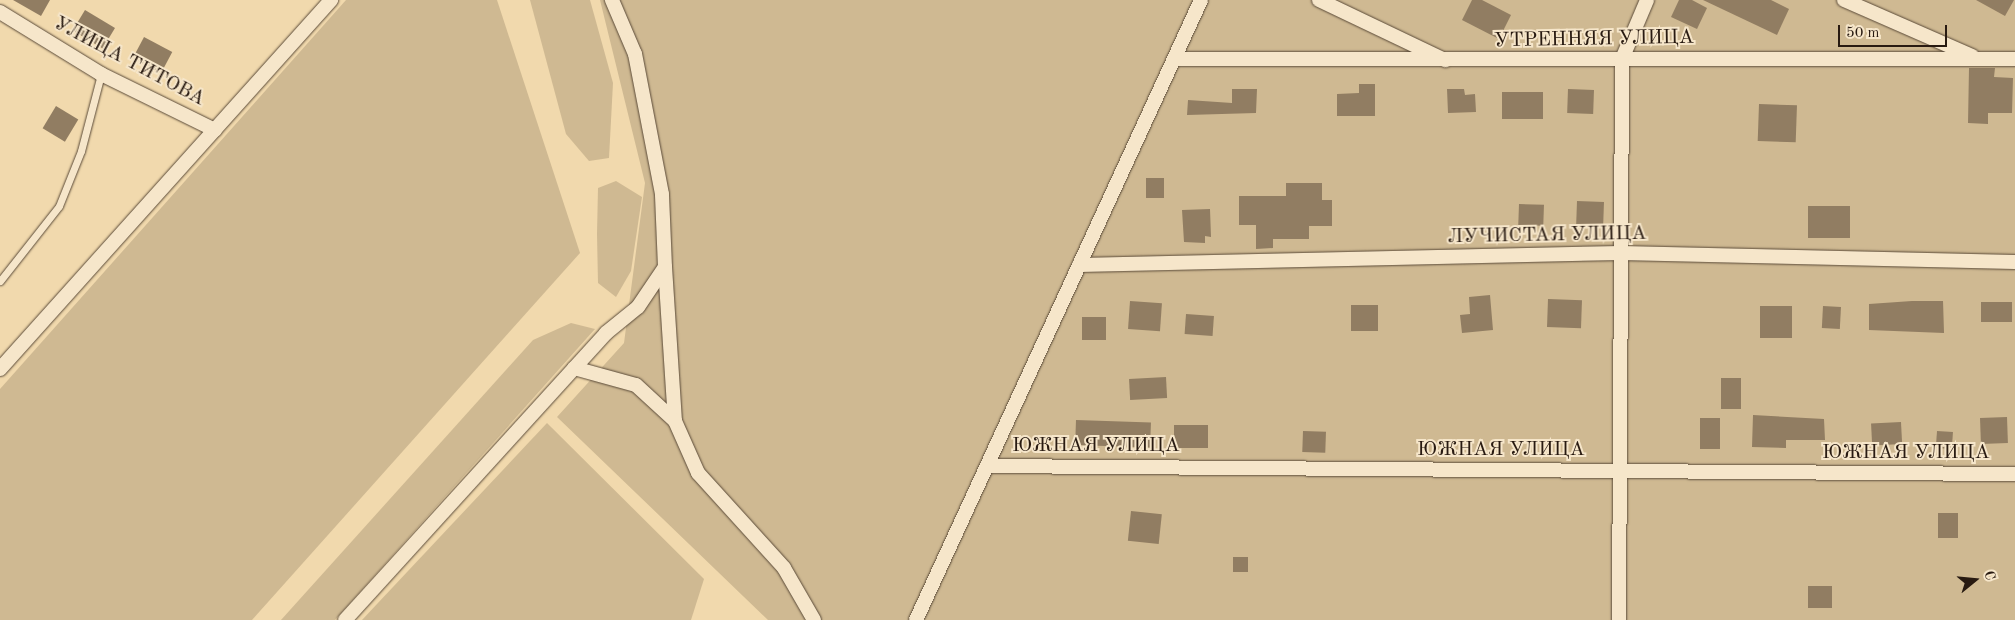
<!DOCTYPE html>
<meta charset="utf-8">
<style>
body{margin:0}
#map{position:relative;width:2015px;height:620px;overflow:hidden;background:#f1d9ad;font-family:"Old Standard TT",serif}
div>[style]{position:absolute}
.green>*{inset:0;background:#cfb992}
.building>*{inset:0;background:#917d62;transform-origin:0 0}
.roads{filter:drop-shadow(0 0 1px #5a4a38) drop-shadow(0 0 1px #5a4a38)}
.service>*{height:7px;margin:-3.5px;padding:0 3.5px;transform-origin:3.5px;border-radius:3.5px;background:#f6e6ca}
.minor>*{height:14px;margin:-7px;padding:0 7px;transform-origin:7px;border-radius:7px;background:#f6e6ca}
span{translate:-50% -50%;white-space:nowrap;text-align:center;line-height:1.15;-webkit-text-stroke:4px #f6e6ca;paint-order:stroke}
.street-label{font-size:20px;color:#281a11}
.north{position:absolute;left:1950px;top:555px;width:50px;height:50px;-webkit-text-stroke:4px #f6e6ca;paint-order:stroke;rotate:73deg;font-size:14px;font-weight:700;line-height:20px;text-align:center;color:#281a11}
.north::after{content:'';display:block;margin:auto;width:18px;height:22px;background:#281a11;clip-path:polygon(50% 0,100% 100%,50% 72%,0 100%)}
.scale{position:absolute;left:1838px;top:25px;width:109px;height:22px;box-sizing:border-box;border:2px solid #281a11;border-top:0;padding-left:6px;font-size:15px;line-height:18px;white-space:nowrap;color:#281a11;-webkit-text-stroke:4px #f6e6ca;paint-order:stroke}
</style>
<div id="map">
<div class="green">
<div style="clip-path:polygon(346px 0,497px 0,580px 253px,252px 620px,0 620px,0 389px)"></div>
<div style="clip-path:polygon(530px 0,590px 0,613px 83px,609px 158px,589px 161px,566px 134px)"></div>
<div style="clip-path:polygon(600px 0,2015px 0,2015px 620px,768px 620px,557px 417px,624px 343px,645px 183px)"></div>
<div style="clip-path:polygon(616px 181px,642px 197px,631px 271px,616px 297px,598px 283px,597px 234px,598px 188px)"></div>
<div style="clip-path:polygon(571px 323px,595px 329px,335px 620px,281px 620px,533px 340px)"></div>
<div style="clip-path:polygon(547px 423px,704px 579px,691px 620px,362px 620px)"></div>
</div>
<div class="building">
<div style="clip-path:polygon(13px 0,50px 0,41px 16px)"></div>
<div style="clip-path:polygon(1472px 0,1482px 0,1511px 15px,1499px 39px,1462px 20px)"></div>
<div style="clip-path:polygon(1679px 0,1692px 0,1707px 8px,1697px 29px,1671px 17px)"></div>
<div style="clip-path:polygon(1703px 0,1771px 0,1789px 9px,1777px 35px)"></div>
<div style="clip-path:polygon(1976px 0,2014px 0,2005px 16px)"></div>
<div style="left:85px;top:10px;width:35px;height:24px;rotate:31deg"></div>
<div style="left:144px;top:37px;width:32px;height:24px;rotate:28deg"></div>
<div style="clip-path:polygon(1969px 68px,1995px 68px,1994px 77px,2013px 78px,2012px 113px,1988px 113px,1988px 124px,1968px 123px)"></div>
<div style="clip-path:polygon(1359px 84px,1375px 84px,1375px 116px,1337px 116px,1337px 94px,1359px 93px)"></div>
<div style="clip-path:polygon(1232px 89px,1257px 89px,1256px 113px,1187px 115px,1188px 100px,1232px 103px)"></div>
<div style="clip-path:polygon(1447px 89px,1464px 89px,1465px 95px,1475px 94px,1476px 112px,1448px 113px)"></div>
<div style="left:1568px;top:89px;width:26px;height:24px;rotate:2deg"></div>
<div style="left:1502px;top:92px;width:41px;height:27px"></div>
<div style="left:1759px;top:104px;width:38px;height:37px;rotate:2deg"></div>
<div style="left:56px;top:106px;width:26px;height:26px;rotate:31deg"></div>
<div style="left:1146px;top:178px;width:18px;height:20px"></div>
<div style="clip-path:polygon(1286px 183px,1322px 183px,1322px 200px,1332px 200px,1332px 226px,1309px 226px,1309px 239px,1273px 239px,1273px 248px,1256px 249px,1256px 225px,1239px 225px,1239px 196px,1286px 196px)"></div>
<div style="left:1577px;top:201px;width:27px;height:24px;rotate:2deg"></div>
<div style="left:1519px;top:204px;width:25px;height:21px;rotate:2deg"></div>
<div style="left:1808px;top:206px;width:42px;height:32px"></div>
<div style="clip-path:polygon(1210px 209px,1211px 237px,1205px 236px,1205px 243px,1184px 242px,1182px 210px)"></div>
<div style="clip-path:polygon(1490px 295px,1493px 330px,1462px 333px,1460px 315px,1470px 314px,1469px 297px)"></div>
<div style="left:1548px;top:299px;width:34px;height:28px;rotate:2deg"></div>
<div style="left:1130px;top:301px;width:32px;height:28px;rotate:4deg"></div>
<div style="clip-path:polygon(1912px 301px,1943px 301px,1944px 333px,1869px 330px,1869px 304px)"></div>
<div style="left:1981px;top:302px;width:31px;height:20px"></div>
<div style="left:1351px;top:305px;width:27px;height:26px"></div>
<div style="left:1792px;top:306px;width:32px;height:32px;rotate:90deg"></div>
<div style="left:1823px;top:306px;width:18px;height:22px;rotate:3deg"></div>
<div style="left:1186px;top:314px;width:28px;height:20px;rotate:4deg"></div>
<div style="left:1082px;top:317px;width:24px;height:23px"></div>
<div style="left:1166px;top:377px;width:21px;height:37px;rotate:87deg"></div>
<div style="left:1721px;top:378px;width:20px;height:31px"></div>
<div style="clip-path:polygon(1753px 415px,1824px 419px,1825px 440px,1786px 440px,1786px 448px,1752px 447px)"></div>
<div style="left:2007px;top:417px;width:26px;height:27px;rotate:88deg"></div>
<div style="left:1700px;top:418px;width:20px;height:31px"></div>
<div style="left:1076px;top:420px;width:75px;height:25px;rotate:2deg"></div>
<div style="left:1901px;top:422px;width:22px;height:30px;rotate:87deg"></div>
<div style="left:1174px;top:425px;width:34px;height:23px"></div>
<div style="left:1303px;top:431px;width:23px;height:21px;rotate:2deg"></div>
<div style="left:1937px;top:431px;width:16px;height:17px;rotate:4deg"></div>
<div style="left:1131px;top:511px;width:31px;height:30px;rotate:6deg"></div>
<div style="left:1938px;top:513px;width:20px;height:25px"></div>
<div style="left:1233px;top:557px;width:15px;height:15px"></div>
<div style="left:1808px;top:586px;width:24px;height:22px"></div>
</div>
<div class="roads">
<div class="service">
<div style="left:0;top:281px;width:95px;rotate:-51.8deg"></div>
<div style="left:59px;top:206px;width:59px;rotate:-68.2deg"></div>
<div style="left:81px;top:151px;width:80px;rotate:-75.4deg"></div>
</div>
<div class="minor">
<div style="left:1319px;top:0;width:140px;rotate:25.5deg"></div>
<div style="left:1844px;top:0;width:140px;rotate:23.6deg"></div>
<div style="left:0;top:12px;width:119px;rotate:31.5deg"></div>
<div style="left:101px;top:74px;width:127px;rotate:26.2deg"></div>
<div style="left:1174px;top:59px;width:841px"></div>
<div style="left:1079px;top:265px;width:542px;rotate:-1.27deg"></div>
<div style="left:1621px;top:253px;width:394px;rotate:1.3deg"></div>
<div style="left:665px;top:267px;width:154px;rotate:86.3deg"></div>
<div style="left:675px;top:421px;width:57px;rotate:66.1deg"></div>
<div style="left:698px;top:473px;width:128px;rotate:47.8deg"></div>
<div style="left:784px;top:568px;width:60px;rotate:60deg"></div>
<div style="left:574px;top:368px;width:64px;rotate:15.3deg"></div>
<div style="left:636px;top:385px;width:53px;rotate:42.7deg"></div>
<div style="left:0;top:369px;width:496px;rotate:-48.1deg"></div>
<div style="left:987px;top:466px;width:1028px;rotate:0.45deg"></div>
<div style="left:345px;top:620px;width:388px;rotate:-47.7deg"></div>
<div style="left:606px;top:333px;width:41px;rotate:-39.1deg"></div>
<div style="left:638px;top:307px;width:48px;rotate:-56deg"></div>
<div style="left:665px;top:267px;width:73px;rotate:-92.4deg"></div>
<div style="left:662px;top:194px;width:143px;rotate:-100.9deg"></div>
<div style="left:635px;top:54px;width:59px;rotate:-113.1deg"></div>
<div style="left:916px;top:620px;width:682px;rotate:-65.31deg"></div>
<div style="left:1619px;top:620px;width:561px;rotate:-89.69deg"></div>
<div style="left:1622px;top:59px;width:64px;rotate:-67deg"></div>
</div>
</div>
<div class="street-label">
<span style="left:1594px;top:40px;rotate:-1deg">УТРЕННЯЯ УЛИЦА</span>
<span style="left:129px;top:62px;rotate:28deg">УЛИЦА ТИТОВА</span>
<span style="left:1547px;top:236px;rotate:-1deg">ЛУЧИСТАЯ УЛИЦА</span>
<span style="left:1096px;top:446px">ЮЖНАЯ УЛИЦА</span>
<span style="left:1501px;top:450px">ЮЖНАЯ УЛИЦА</span>
<span style="left:1906px;top:453px">ЮЖНАЯ УЛИЦА</span>
</div>
<div class="north">С</div>
<div class="scale">50 m</div>
</div>
